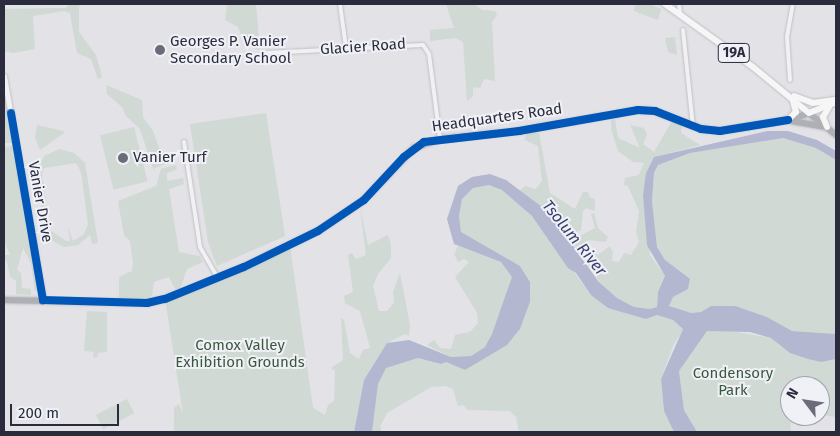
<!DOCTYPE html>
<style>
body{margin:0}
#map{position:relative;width:840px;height:436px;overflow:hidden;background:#e2e2e7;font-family:"Fira Sans",sans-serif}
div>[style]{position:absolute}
.green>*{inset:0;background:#d0d9d3;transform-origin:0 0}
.water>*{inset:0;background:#b3b7cf}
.roads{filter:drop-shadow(0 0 1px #c0c0c5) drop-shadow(0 0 1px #c0c0c5)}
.minor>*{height:4px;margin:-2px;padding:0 2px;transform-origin:2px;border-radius:2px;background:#f1f1f4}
.tertiary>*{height:5px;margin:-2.5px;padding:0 2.5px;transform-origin:2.5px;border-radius:2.5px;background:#f1f1f4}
.secondary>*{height:5.5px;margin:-2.75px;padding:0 2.75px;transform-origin:2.75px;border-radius:2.75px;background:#afb0b6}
.primary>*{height:6px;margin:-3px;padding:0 3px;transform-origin:3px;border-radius:3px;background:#f6f6f6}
.cycleway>*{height:8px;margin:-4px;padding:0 4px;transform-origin:4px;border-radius:4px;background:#0057b8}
.dots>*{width:14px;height:14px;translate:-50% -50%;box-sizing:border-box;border:2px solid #f0f1f6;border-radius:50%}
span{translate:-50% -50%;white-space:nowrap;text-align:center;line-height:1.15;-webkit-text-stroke:4px #f0f1f6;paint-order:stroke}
.shield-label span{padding:1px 4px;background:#f0f1f6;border:1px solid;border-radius:4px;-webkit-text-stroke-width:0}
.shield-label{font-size:14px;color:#2a2c3e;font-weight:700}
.poi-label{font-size:15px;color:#2a2c3e}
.left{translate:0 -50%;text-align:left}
.street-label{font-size:15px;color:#2a2c3e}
.park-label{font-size:15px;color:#39593d}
.water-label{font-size:16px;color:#38406e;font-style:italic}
.frame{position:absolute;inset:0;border:5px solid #2a2c3e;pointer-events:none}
.north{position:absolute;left:780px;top:376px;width:50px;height:50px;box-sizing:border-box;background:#f0f1f6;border:1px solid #a1a2ac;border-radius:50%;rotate:301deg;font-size:14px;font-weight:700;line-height:20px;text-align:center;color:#2a2c3e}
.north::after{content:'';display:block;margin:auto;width:18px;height:22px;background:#6a6c79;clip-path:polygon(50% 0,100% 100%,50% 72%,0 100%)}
.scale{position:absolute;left:10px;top:404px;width:109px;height:22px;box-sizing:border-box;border:2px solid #2a2c3e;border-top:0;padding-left:6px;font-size:15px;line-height:18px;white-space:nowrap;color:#2a2c3e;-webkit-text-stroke:4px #f0f1f6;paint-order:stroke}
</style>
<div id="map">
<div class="green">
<div style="clip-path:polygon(69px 4px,82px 4px,79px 7px,79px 32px,96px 55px,102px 77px,98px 79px,91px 59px,77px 53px,70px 13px,64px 11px,33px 16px,35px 49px,13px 53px,4px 51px,4px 9px,66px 8px)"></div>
<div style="clip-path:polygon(227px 4px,256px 4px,260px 50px,253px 48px,251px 40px,243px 40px,238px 27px,225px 20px)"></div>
<div style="clip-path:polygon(446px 4px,474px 4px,482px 10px,495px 11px,497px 15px,492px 22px,495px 81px,484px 79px,480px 88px,473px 87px,473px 96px,467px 101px,463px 42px,455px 38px,430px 41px,430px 30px,454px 28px)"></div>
<div style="clip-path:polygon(635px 4px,650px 4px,661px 9px,658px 20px,634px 11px)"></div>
<div style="clip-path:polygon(675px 37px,677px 55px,668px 52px,665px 38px)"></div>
<div style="clip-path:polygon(106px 85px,142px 100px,143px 117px,153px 131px,165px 164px,153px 169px,140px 129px,125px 115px,123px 108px,107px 94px)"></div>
<div style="clip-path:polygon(4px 90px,13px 143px,4px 143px)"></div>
<div style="clip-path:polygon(266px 113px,285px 236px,217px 266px,208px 242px,190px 124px)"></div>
<div style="clip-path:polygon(615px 119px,618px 138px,640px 148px,630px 125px,644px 128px,647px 134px,643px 144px,654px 152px,672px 121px,682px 125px,681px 133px,700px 145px,654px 157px,646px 173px,650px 255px,665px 276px,658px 292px,657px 307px,650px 309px,634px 307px,617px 298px,599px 281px,564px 229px,550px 213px,519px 191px,525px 186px,536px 189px,542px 181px,538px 146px,525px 140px,526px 133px,539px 133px,550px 193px,575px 209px,583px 192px,588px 192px,590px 198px,595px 199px,595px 211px,586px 208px,583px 211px,581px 230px,574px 233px,580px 236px,595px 228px,591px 214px,594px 213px,598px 228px,608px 237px,606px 242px,588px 240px,583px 247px,598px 255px,610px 246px,613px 252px,612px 261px,619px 262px,624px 253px,631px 255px,639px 242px,636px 231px,639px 211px,628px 186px,624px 185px,625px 178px,639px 175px,644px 163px,633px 162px,618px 151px,611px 129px,611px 120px)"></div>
<div style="clip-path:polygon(37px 125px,63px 131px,64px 133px,40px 150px,35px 138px)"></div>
<div style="left:134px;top:127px;width:56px;height:35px;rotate:76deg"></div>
<div style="clip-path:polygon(783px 138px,816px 148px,836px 160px,836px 334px,792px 331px,767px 317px,711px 306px,701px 312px,691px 313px,669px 307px,673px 297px,688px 289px,690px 280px,665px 260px,657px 247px,652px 201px,654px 173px,658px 165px,690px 153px)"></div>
<div style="clip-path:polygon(15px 146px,38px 289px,35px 292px,31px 263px,23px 248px,17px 270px,21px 273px,22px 288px,31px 289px,31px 295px,16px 294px,16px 281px,10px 277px,7px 261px,4px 259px,4px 255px,10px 255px,4px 240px,4px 147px)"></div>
<div style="clip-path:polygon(evenodd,60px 149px,74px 153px,85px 163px,98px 243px,92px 244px,90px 235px,78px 245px,64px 247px,53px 241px,45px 231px,36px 172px,44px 156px,60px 149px,76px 163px,81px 172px,88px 224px,84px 234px,73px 241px,68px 227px,70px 241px,66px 241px,50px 230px,42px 175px,44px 168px,76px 163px)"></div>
<div style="clip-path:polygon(176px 165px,177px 169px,167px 173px,167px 181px,183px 178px,184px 184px,169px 189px,179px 252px,199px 256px,203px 262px,187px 269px,180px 289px,175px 289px,169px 277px,154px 282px,152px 295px,147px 300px,119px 299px,119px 277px,132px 271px,133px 263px,130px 241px,124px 235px,118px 201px,156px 186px,161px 169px)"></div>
<div style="clip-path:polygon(489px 185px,502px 190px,532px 216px,591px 295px,646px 319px,657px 315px,673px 320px,683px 329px,673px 346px,661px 379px,664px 411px,674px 432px,519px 432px,516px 417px,510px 411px,468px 410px,463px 405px,458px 406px,453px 389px,445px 386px,431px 387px,387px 413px,380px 427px,382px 432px,372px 432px,378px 384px,386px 368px,418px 358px,441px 364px,446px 362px,465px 370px,514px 337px,520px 329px,530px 302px,530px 282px,520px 266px,461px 232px,459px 216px,462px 199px,473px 188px)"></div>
<div style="clip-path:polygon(360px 207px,368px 245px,388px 235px,391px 244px,391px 258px,378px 274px,373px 286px,379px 311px,387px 311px,394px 303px,393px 292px,400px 273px,410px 325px,409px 336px,405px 334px,387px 343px,364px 380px,354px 432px,174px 432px,174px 408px,179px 404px,183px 414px,165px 299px,290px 246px,313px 408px,325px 415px,328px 405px,334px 401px,335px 371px,331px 368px,343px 360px,341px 318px,344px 320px,350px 353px,359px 359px,363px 350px,370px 348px,360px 311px,345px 303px,344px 296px,353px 292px,348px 255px,352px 253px,356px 259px,366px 255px)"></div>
<div style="clip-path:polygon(458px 246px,501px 262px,513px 277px,492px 334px,485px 347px,471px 356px,451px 357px,427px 345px,434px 340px,440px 348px,451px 349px,455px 335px,470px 332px,478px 323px,477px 313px,455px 277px,469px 262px,464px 259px,458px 262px,454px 254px)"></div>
<div style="clip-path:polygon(87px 311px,107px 312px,107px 352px,98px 353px,97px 357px,93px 358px,94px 352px,84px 351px)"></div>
<div style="clip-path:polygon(evenodd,718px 329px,771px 338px,790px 353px,821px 362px,836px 359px,836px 417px,824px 415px,790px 423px,791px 432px,697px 432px,684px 410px,679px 371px,707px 331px,718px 329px,790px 386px,820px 386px,820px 416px,790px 416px,790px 386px)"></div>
<div style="left:127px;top:399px;width:16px;height:35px;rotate:63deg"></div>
</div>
<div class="water">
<div style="clip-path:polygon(767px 131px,788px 131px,817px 140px,836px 151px,836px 160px,816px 148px,783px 138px,690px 153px,658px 165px,654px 173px,652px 201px,657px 247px,665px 260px,690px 279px,688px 289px,673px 297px,669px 306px,691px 313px,701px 312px,711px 306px,735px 306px,767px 317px,792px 331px,836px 334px,836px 359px,821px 362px,808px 359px,790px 353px,771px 338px,750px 332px,707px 331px,679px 371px,684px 410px,697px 432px,674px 432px,664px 411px,661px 379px,683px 329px,673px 320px,657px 315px,646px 319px,608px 308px,591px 295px,576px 273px,568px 268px,532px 216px,502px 190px,489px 185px,473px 188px,462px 199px,459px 216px,461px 232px,520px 266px,530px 282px,530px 302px,520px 329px,507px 345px,465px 370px,446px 362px,441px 364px,418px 358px,386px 368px,378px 384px,372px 432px,354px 432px,364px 380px,387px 343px,409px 340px,451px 357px,471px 356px,485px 347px,492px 334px,512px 277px,501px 262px,454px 244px,447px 219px,458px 186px,472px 177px,490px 174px,506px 180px,550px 213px,598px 281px,617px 298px,634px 307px,650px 309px,657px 307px,658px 292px,665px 276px,647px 245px,643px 195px,646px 173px,654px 157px)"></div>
</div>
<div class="roads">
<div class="minor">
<div style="left:340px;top:4px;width:44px;rotate:82.2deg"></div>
<div style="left:679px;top:4px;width:9px;rotate:84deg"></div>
<div style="left:683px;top:30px;width:97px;rotate:84.1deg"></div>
<div style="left:266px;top:53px;width:157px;rotate:-2.9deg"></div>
<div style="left:423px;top:45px;width:11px;rotate:56deg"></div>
<div style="left:429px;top:54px;width:86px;rotate:82.6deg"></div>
<div style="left:790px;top:80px;width:43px;rotate:-94deg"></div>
<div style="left:787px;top:37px;width:34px;rotate:-80deg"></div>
<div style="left:184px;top:142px;width:106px;rotate:81.3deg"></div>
<div style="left:200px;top:247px;width:34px;rotate:60deg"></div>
</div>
<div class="tertiary">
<div style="left:4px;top:76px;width:227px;rotate:80.1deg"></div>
</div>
<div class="secondary">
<div style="left:792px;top:121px;width:34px;rotate:10deg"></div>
<div style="left:4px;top:300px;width:143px;rotate:1.2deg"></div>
<div style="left:147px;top:303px;width:18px;rotate:-13deg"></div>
<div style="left:165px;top:299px;width:85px;rotate:-22.1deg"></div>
<div style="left:244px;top:267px;width:82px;rotate:-25.9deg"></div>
<div style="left:318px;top:231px;width:55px;rotate:-34deg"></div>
<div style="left:364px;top:200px;width:72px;rotate:-46.1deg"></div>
<div style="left:414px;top:148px;width:28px;rotate:-19deg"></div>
<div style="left:440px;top:139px;width:79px;rotate:-5.8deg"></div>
<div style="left:519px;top:131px;width:121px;rotate:-10deg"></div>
<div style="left:638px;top:110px;width:17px;rotate:3deg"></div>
<div style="left:655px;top:111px;width:49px;rotate:21.4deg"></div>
<div style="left:701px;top:129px;width:19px;rotate:6deg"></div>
<div style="left:720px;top:131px;width:69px;rotate:-9.2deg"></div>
<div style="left:788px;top:120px;width:22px;rotate:-18deg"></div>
<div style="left:809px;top:113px;width:35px;rotate:39deg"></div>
</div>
<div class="primary">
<div style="left:665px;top:4px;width:108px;rotate:35.6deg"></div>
<div style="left:753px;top:67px;width:72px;rotate:39.4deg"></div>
<div style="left:809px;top:113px;width:29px;rotate:-22deg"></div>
<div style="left:794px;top:96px;width:20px;rotate:20deg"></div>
<div style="left:813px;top:103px;width:22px;rotate:-8deg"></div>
<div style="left:788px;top:120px;width:11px;rotate:-45deg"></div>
<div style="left:796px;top:112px;width:11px;rotate:-105deg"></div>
<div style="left:827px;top:127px;width:11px;rotate:-112deg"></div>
<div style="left:823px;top:117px;width:12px;rotate:-59deg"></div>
</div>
</div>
<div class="cycleway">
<div style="left:11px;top:113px;width:190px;rotate:80.3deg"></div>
<div style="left:43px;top:300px;width:104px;rotate:1.7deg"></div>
<div style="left:147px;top:303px;width:18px;rotate:-13deg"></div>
<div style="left:165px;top:299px;width:85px;rotate:-22.1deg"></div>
<div style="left:244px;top:267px;width:82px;rotate:-25.9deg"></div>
<div style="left:318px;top:231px;width:55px;rotate:-34deg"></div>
<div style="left:364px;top:200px;width:59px;rotate:-47.1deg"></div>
<div style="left:404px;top:157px;width:25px;rotate:-37deg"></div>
<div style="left:424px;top:142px;width:96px;rotate:-6.6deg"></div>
<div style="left:519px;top:131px;width:121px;rotate:-10deg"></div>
<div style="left:638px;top:110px;width:17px;rotate:3deg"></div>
<div style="left:655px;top:111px;width:49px;rotate:21.4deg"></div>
<div style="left:701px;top:129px;width:19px;rotate:6deg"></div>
<div style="left:720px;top:131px;width:69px;rotate:-9.2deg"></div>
</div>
<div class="dots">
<div style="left:160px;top:50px;background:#6a6c79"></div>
<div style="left:123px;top:158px;background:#6a6c79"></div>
</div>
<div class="shield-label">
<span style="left:734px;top:53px">19A</span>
</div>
<div class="poi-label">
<span class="left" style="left:170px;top:50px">Georges P. Vanier<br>Secondary School</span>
<span class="left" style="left:133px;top:158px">Vanier Turf</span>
</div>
<div class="street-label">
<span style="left:363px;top:47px;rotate:-4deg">Glacier Road</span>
<span style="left:497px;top:118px;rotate:-8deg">Headquarters Road</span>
<span style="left:40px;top:202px;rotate:80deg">Vanier Drive</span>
</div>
<div class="park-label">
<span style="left:240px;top:354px">Comox Valley<br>Exhibition Grounds</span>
<span style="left:733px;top:382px">Condensory<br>Park</span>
</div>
<div class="water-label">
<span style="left:574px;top:238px;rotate:51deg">Tsolum River</span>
</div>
<div class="frame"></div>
<div class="north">N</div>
<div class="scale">200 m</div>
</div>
